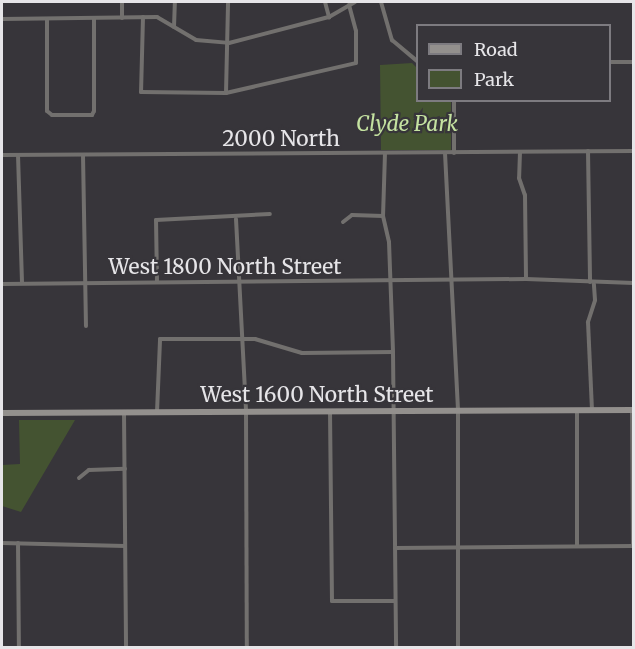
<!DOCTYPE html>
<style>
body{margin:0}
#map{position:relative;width:635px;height:649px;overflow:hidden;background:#37353a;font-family:Merriweather,serif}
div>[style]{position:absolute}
.green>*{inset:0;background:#445331}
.street>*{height:4px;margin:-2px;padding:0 2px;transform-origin:2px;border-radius:2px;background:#72706e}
.secondary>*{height:6px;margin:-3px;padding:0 3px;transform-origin:3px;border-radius:3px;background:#93908d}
span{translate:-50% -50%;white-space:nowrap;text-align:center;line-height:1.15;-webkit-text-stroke:4.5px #37353a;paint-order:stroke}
.park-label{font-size:21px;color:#c5e3a1;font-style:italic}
.street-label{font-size:21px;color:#e6e5e8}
.frame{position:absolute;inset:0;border:3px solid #e6e5e8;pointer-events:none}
.legend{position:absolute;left:416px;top:24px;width:195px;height:78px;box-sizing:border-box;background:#37353a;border:2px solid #7d7b80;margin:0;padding:8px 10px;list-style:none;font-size:18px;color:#e6e5e8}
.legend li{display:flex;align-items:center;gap:12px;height:30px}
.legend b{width:30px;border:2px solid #7d7b80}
</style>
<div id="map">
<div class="green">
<div style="clip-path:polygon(412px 63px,417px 68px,418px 100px,451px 101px,451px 150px,381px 150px,380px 65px)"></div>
<div style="clip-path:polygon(19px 420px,75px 420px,21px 512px,2px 506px,2px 465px,20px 464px)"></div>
</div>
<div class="street">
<div style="left:122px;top:2px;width:16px;rotate:90deg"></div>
<div style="left:325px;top:2px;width:16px;rotate:75deg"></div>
<div style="left:381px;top:2px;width:40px;rotate:74deg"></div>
<div style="left:392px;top:40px;width:34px;rotate:40deg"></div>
<div style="left:143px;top:17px;width:75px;rotate:91.5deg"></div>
<div style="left:141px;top:92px;width:85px;rotate:0.7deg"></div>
<div style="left:226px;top:93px;width:133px;rotate:-13deg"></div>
<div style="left:356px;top:63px;width:32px;rotate:-90deg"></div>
<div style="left:356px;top:31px;width:27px;rotate:-105deg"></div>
<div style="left:2px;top:19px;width:155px;rotate:-0.7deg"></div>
<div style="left:157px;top:17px;width:45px;rotate:30.5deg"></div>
<div style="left:196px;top:40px;width:33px;rotate:5deg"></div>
<div style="left:229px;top:43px;width:103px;rotate:-14.6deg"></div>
<div style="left:329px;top:17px;width:30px;rotate:-30deg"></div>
<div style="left:47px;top:19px;width:92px;rotate:90deg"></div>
<div style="left:47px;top:111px;width:6px;rotate:39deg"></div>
<div style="left:52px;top:115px;width:40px"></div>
<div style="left:92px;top:115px;width:4px;rotate:-63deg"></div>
<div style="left:94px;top:111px;width:93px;rotate:-90deg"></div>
<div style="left:174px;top:27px;width:25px;rotate:-88deg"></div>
<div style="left:610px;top:62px;width:24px"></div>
<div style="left:226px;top:93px;width:91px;rotate:-88.7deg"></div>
<div style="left:588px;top:151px;width:131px;rotate:89.1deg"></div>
<div style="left:520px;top:152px;width:26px;rotate:92deg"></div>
<div style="left:519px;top:178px;width:18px;rotate:71deg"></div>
<div style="left:525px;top:195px;width:84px;rotate:89.3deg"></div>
<div style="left:385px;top:153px;width:63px;rotate:91.8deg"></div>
<div style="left:383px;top:216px;width:27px;rotate:77deg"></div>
<div style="left:389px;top:242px;width:110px;rotate:87.9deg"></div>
<div style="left:393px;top:352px;width:296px;rotate:89.4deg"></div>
<div style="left:445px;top:153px;width:258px;rotate:87.1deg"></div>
<div style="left:458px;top:411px;width:237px;rotate:90deg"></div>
<div style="left:454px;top:153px;width:53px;rotate:-90deg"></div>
<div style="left:2px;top:155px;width:632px;rotate:-0.36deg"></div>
<div style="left:18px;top:155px;width:128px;rotate:88.2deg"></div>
<div style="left:83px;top:155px;width:171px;rotate:89deg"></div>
<div style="left:236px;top:219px;width:193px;rotate:87deg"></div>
<div style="left:246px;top:412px;width:236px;rotate:89.8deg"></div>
<div style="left:343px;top:222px;width:11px;rotate:-38deg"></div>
<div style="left:352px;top:215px;width:31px;rotate:2deg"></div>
<div style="left:157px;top:282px;width:62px;rotate:-90.9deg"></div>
<div style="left:156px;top:220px;width:114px;rotate:-3deg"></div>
<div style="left:2px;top:284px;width:524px;rotate:-0.55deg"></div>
<div style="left:526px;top:279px;width:108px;rotate:2.1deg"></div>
<div style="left:592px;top:410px;width:88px;rotate:-92.6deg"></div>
<div style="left:588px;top:322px;width:23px;rotate:-72deg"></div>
<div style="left:595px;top:300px;width:16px;rotate:-94deg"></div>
<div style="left:330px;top:411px;width:190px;rotate:89.4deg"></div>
<div style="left:332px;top:601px;width:63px"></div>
<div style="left:577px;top:411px;width:135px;rotate:90deg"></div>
<div style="left:157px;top:412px;width:73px;rotate:-87.6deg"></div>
<div style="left:160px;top:339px;width:95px"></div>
<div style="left:255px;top:339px;width:49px;rotate:16.6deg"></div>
<div style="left:302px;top:353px;width:91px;rotate:-0.6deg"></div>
<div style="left:124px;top:413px;width:235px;rotate:89.5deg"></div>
<div style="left:79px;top:478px;width:13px;rotate:-39deg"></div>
<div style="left:89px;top:470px;width:36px;rotate:-2deg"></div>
<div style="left:2px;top:543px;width:123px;rotate:1.4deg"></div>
<div style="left:18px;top:543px;width:105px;rotate:89.5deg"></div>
<div style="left:395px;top:548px;width:238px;rotate:-0.5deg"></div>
<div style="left:633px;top:546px;width:136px;rotate:-90.4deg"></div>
</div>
<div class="secondary">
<div style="left:2px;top:413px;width:632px;rotate:-0.27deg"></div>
</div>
<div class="park-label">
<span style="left:407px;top:124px">Clyde Park</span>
</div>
<div class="street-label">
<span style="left:281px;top:139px">2000 North</span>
<span style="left:225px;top:267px">West 1800 North Street</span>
<span style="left:317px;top:395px">West 1600 North Street</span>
</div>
<div class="frame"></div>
<ul class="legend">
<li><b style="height:8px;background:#93908d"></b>Road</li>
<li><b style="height:16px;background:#445331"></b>Park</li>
</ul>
</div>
